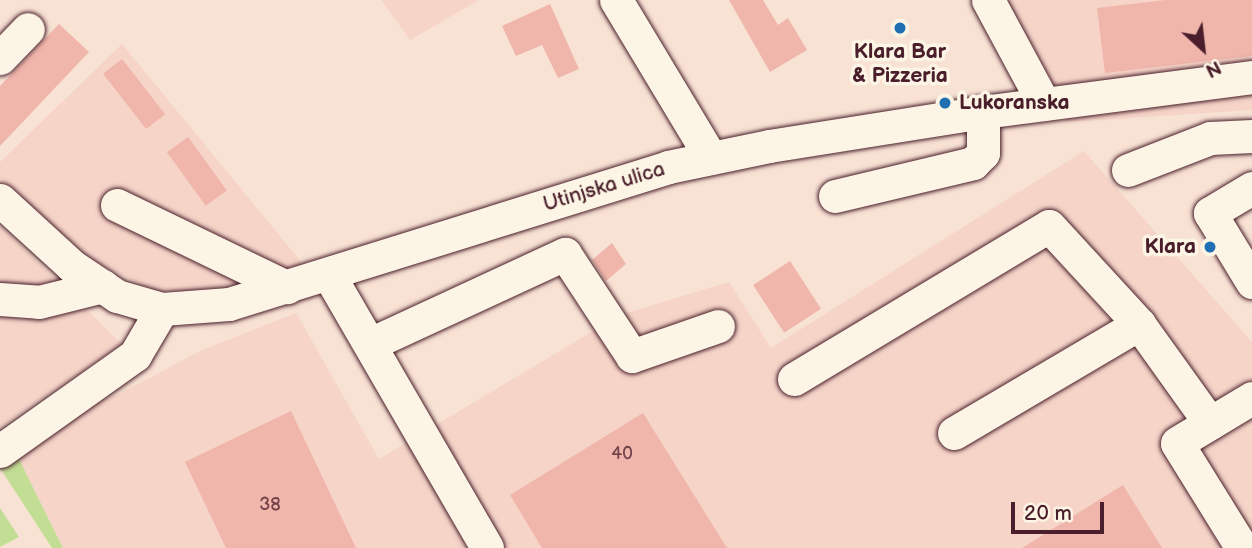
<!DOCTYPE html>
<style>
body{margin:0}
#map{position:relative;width:1252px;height:548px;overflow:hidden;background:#f8e2d4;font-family:"Balsamiq Sans",sans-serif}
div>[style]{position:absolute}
.built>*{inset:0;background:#f6d4c8}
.green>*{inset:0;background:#c2dd94}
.building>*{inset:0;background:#f0b5ab;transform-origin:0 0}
.roads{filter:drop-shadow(0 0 2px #4a1f2b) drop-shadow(0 0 2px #4a1f2b)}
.minor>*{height:33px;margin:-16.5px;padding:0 16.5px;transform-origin:16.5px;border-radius:16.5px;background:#fcf5e5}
.dots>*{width:19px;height:19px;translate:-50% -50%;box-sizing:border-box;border:4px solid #fcf5e5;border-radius:50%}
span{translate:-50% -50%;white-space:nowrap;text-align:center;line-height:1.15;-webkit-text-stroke:7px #fcf5e5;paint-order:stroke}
.number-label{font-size:18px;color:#74444b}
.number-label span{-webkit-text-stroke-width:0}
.poi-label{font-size:21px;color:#4a1f2b;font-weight:700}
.left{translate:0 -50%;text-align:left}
.right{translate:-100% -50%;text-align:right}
.street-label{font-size:21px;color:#4a1f2b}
.north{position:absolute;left:1168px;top:14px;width:70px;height:70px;-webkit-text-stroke:5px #fcf5e5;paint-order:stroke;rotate:153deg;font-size:19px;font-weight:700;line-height:28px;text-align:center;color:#4a1f2b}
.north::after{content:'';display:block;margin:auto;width:24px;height:32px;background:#4a1f2b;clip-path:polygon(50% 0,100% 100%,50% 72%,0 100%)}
.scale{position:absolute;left:1011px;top:502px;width:93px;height:32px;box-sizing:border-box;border:4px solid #4a1f2b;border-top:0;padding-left:9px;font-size:21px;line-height:24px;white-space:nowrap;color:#4a1f2b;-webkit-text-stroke:5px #fcf5e5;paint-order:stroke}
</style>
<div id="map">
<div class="built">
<div style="clip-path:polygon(381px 0,479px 0,410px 40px)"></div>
<div style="clip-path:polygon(996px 0,1252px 0,1252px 110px,1069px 122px,1044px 104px)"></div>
<div style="clip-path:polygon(122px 44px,307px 269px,200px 294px,158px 292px,85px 257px,0 179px,0 162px)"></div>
<div style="clip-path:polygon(1084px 151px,1252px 342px,1252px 548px,63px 548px,14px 449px,74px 412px,121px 393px,202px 350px,296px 313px,379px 459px,620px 315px,729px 282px,771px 348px)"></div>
<div style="clip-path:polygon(0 226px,122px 344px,0 427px)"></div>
</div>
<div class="green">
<div style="clip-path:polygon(14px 449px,63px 548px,52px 548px,0 468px,0 458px)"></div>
<div style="clip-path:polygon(0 508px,19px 537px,0 547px)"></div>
</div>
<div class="building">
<div style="clip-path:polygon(729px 0,763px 0,778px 25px,788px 18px,807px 50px,770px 72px)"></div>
<div style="clip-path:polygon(1166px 0,1252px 0,1252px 56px,1105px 73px,1097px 8px)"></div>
<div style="clip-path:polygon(550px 4px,579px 69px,558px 78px,542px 45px,516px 56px,502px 26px)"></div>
<div style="clip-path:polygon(59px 24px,89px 52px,0 146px,0 86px)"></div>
<div style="left:122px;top:59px;width:70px;height:24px;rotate:52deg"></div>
<div style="left:188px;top:137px;width:66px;height:26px;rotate:54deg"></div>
<div style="clip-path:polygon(612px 243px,626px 264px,606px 281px,592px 260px)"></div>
<div style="left:790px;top:261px;width:57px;height:44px;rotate:57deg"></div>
<div style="clip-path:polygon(291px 411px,356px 548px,226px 548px,185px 462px)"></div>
<div style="clip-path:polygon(643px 413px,727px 548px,542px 548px,510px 495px)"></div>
<div style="clip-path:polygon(1123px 485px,1162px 548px,1022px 548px)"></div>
</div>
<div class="roads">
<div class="minor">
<div style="left:616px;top:0;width:184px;rotate:59deg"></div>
<div style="left:988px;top:0;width:118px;rotate:61.7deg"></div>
<div style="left:0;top:58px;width:40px;rotate:-46deg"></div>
<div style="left:1128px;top:170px;width:88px;rotate:-21.3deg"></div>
<div style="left:1210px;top:138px;width:42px;rotate:-2.7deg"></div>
<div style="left:1252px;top:188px;width:49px;rotate:149.2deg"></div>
<div style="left:1210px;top:213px;width:81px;rotate:58.7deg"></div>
<div style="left:835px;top:196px;width:142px;rotate:-13.4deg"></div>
<div style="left:973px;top:163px;width:14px;rotate:-45deg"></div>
<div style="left:983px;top:153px;width:41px;rotate:-90deg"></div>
<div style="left:0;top:200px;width:98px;rotate:42.5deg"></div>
<div style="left:72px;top:266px;width:54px;rotate:33.7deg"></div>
<div style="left:117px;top:296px;width:47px;rotate:16.1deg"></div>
<div style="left:162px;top:309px;width:67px;rotate:-4.3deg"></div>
<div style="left:229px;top:304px;width:460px;rotate:-17.3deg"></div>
<div style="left:668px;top:167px;width:103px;rotate:-11.7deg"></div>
<div style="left:769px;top:146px;width:217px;rotate:-9deg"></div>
<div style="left:983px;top:112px;width:271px;rotate:-7.4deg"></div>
<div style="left:117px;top:205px;width:189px;rotate:25.8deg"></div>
<div style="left:329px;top:275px;width:315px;rotate:59.9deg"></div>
<div style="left:0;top:299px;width:39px;rotate:4deg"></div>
<div style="left:39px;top:302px;width:66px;rotate:-14deg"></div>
<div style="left:370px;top:344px;width:215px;rotate:-24.8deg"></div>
<div style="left:565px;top:254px;width:122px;rotate:56.7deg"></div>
<div style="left:632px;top:356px;width:91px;rotate:-19.2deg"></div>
<div style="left:794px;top:379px;width:297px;rotate:-31deg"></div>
<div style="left:1049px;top:226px;width:133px;rotate:47.4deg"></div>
<div style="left:1139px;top:324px;width:122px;rotate:54.4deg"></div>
<div style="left:954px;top:433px;width:215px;rotate:-30.5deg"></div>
<div style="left:0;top:451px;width:166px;rotate:-35.4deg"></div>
<div style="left:135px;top:355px;width:53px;rotate:-59.6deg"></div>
<div style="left:1242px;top:548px;width:123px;rotate:-121.8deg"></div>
<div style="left:1177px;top:443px;width:87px;rotate:-31deg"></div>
</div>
</div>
<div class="dots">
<div style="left:900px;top:28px;background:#1f6fb2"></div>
<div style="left:945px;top:103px;background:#1f6fb2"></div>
<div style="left:1210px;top:247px;background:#1f6fb2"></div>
</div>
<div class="number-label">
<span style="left:622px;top:454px">40</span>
<span style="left:270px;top:505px">38</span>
</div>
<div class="poi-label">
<span style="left:900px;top:64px">Klara Bar<br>&amp; Pizzeria</span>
<span class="left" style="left:959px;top:103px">Lukoranska</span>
<span class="right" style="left:1196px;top:247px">Klara</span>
</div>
<div class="street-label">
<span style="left:604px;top:187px;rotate:-17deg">Utinjska ulica</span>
</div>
<div class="north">N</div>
<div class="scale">20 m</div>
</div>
